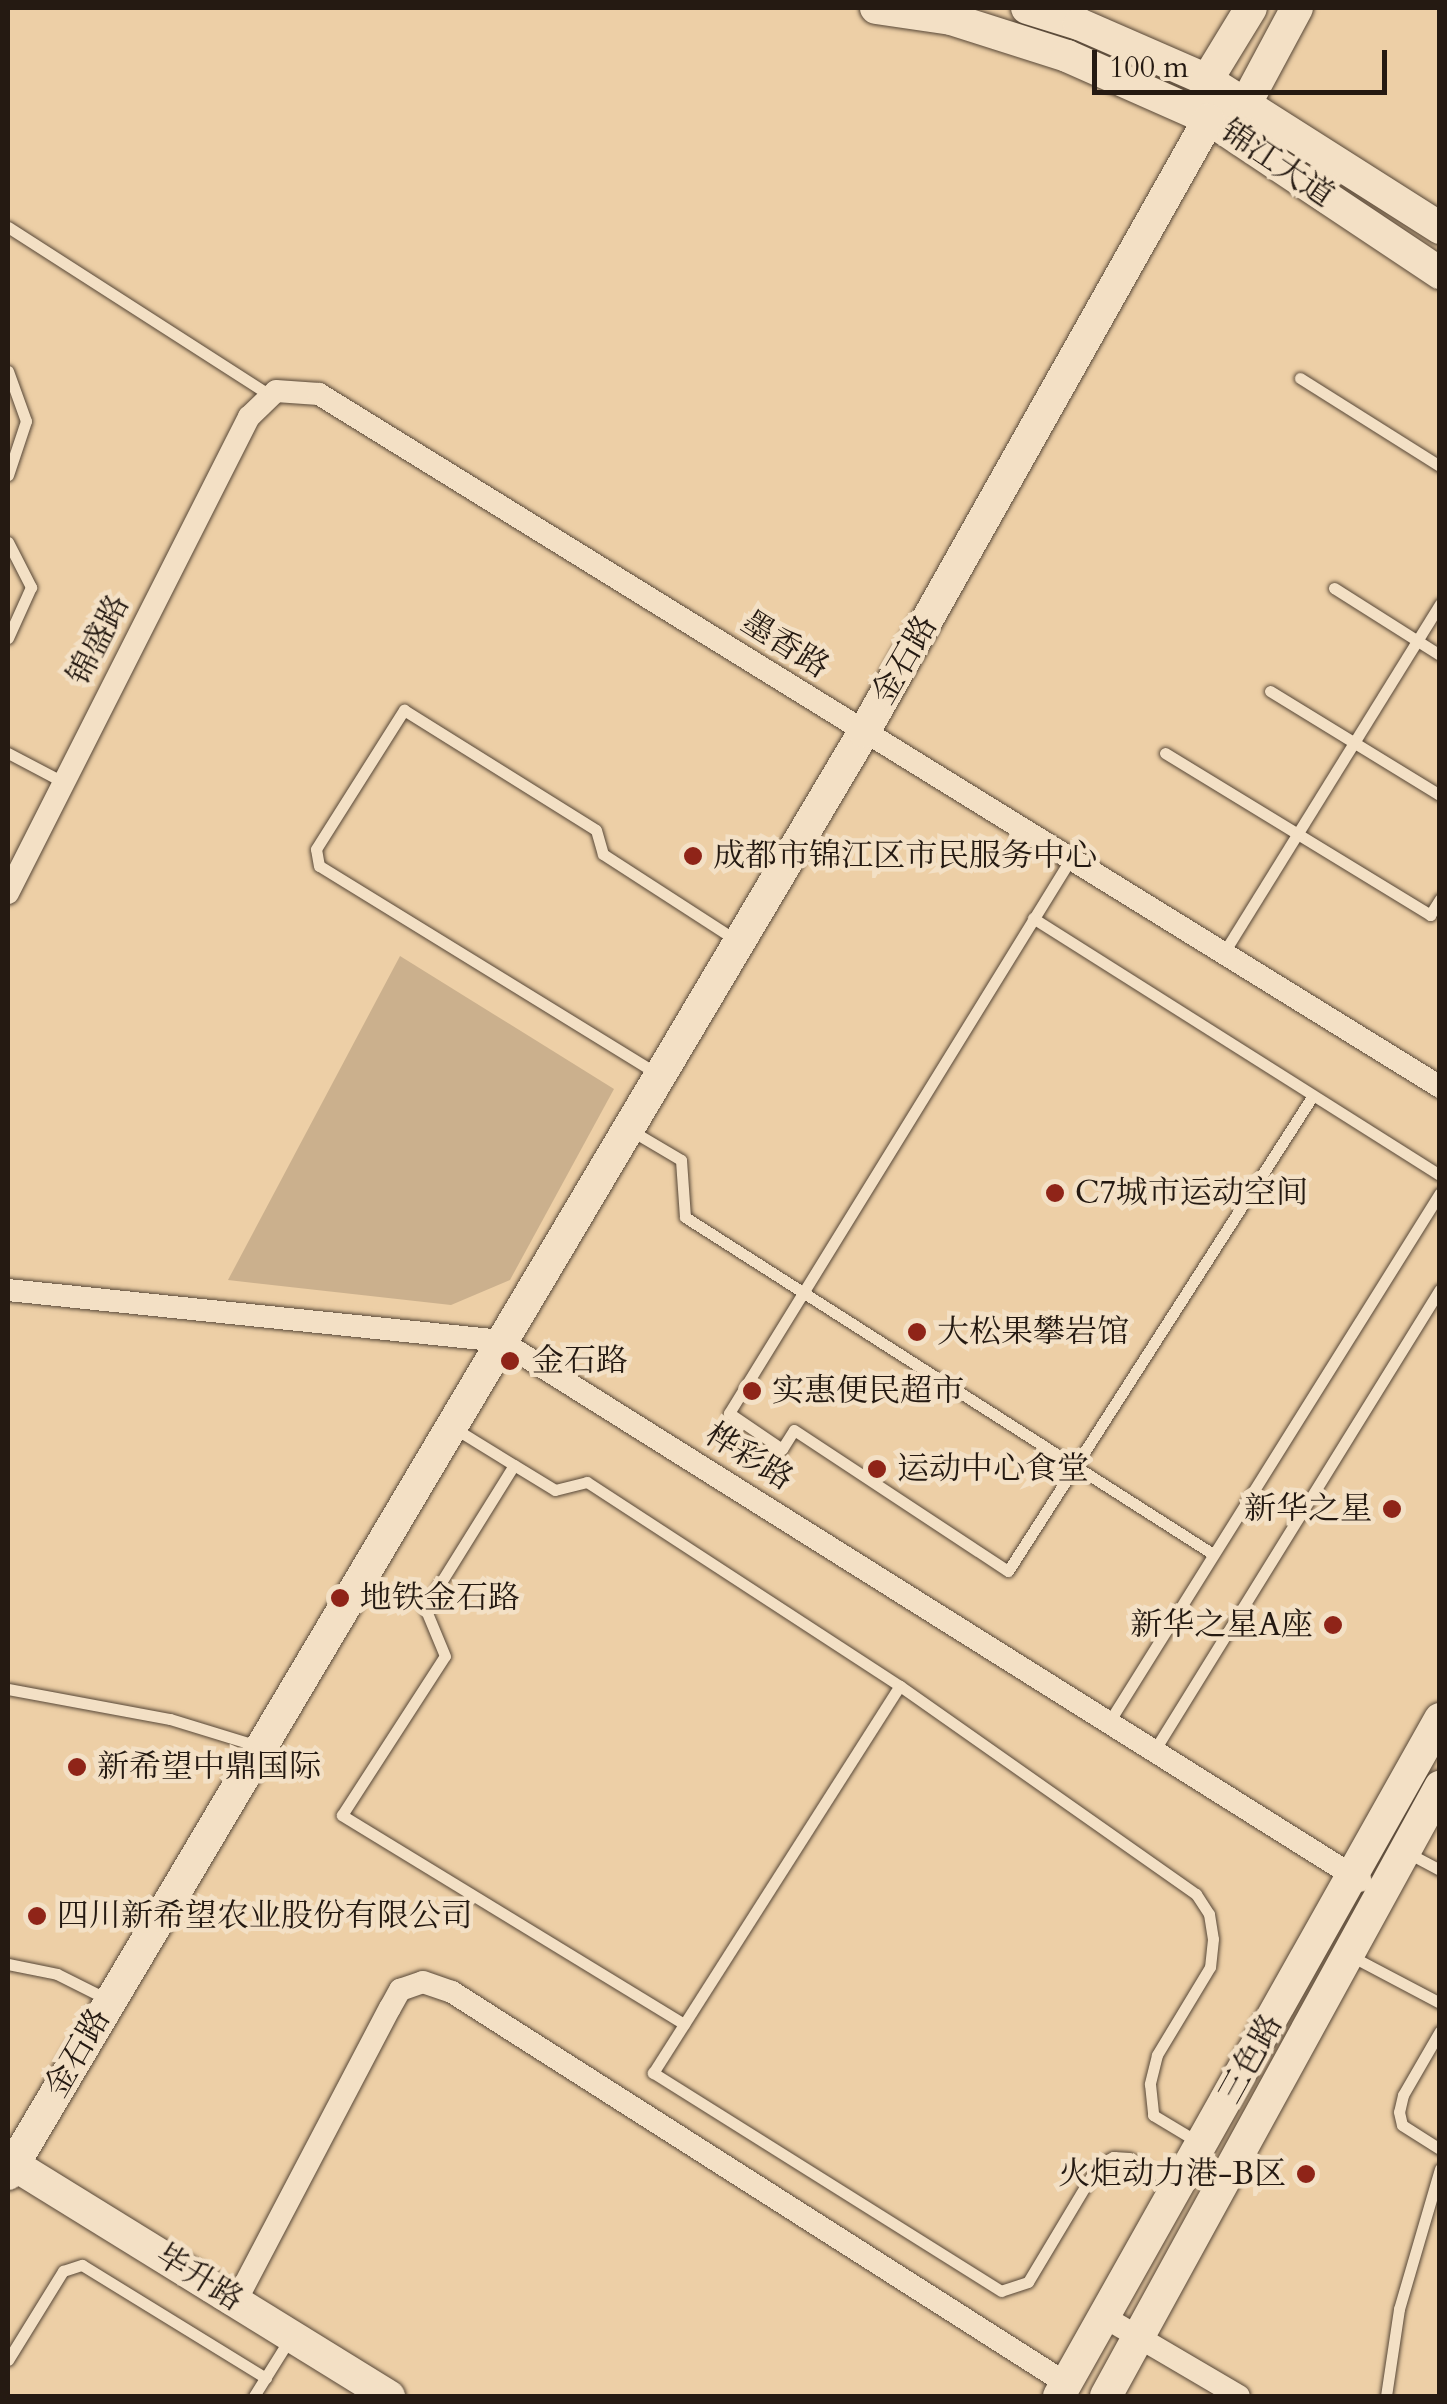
<!DOCTYPE html>
<meta charset="utf-8">
<style>
body{margin:0}
#map{position:relative;width:1447px;height:2404px;overflow:hidden;background:#edcfa6;font-family:Cardo,"Noto Serif SC",serif}
div>[style]{position:absolute}
.green>*{inset:0;background:#cbb08d}
.roads{filter:drop-shadow(0 0 2px #574737) drop-shadow(0 0 2px #574737)}
.lane>*{height:11px;margin:-5.5px;padding:0 5.5px;transform-origin:5.5px;border-radius:5.5px;background:#f3e0c5}
.street>*{height:22px;margin:-11px;padding:0 11px;transform-origin:11px;border-radius:11px;background:#f3e0c5}
.secondary>*{height:32px;margin:-16px;padding:0 16px;transform-origin:16px;border-radius:16px;background:#f3e0c5}
.dots>*{width:28px;height:28px;translate:-50% -50%;box-sizing:border-box;border:5px solid #f3e0c5;border-radius:50%}
span{translate:-50% -50%;white-space:nowrap;text-align:center;line-height:1.15;-webkit-text-stroke:9px #f3e0c5;paint-order:stroke}
.street-label{font-size:32px;color:#251a12}
.poi-label{font-size:32px;color:#251a12}
.left{translate:0 -50%;text-align:left}
.right{translate:-100% -50%;text-align:right}
.frame{position:absolute;inset:0;border:10px solid #251a12;pointer-events:none}
.scale{position:absolute;left:1092px;top:50px;width:295px;height:45px;box-sizing:border-box;border:5px solid #251a12;border-top:0;padding-left:12px;font-size:30px;line-height:35px;white-space:nowrap;color:#251a12;-webkit-text-stroke:8px #f3e0c5;paint-order:stroke}
</style>
<div id="map">
<div class="green">
<div style="clip-path:polygon(400px 956px,614px 1089px,510px 1280px,451px 1305px,228px 1280px)"></div>
</div>
<div class="roads">
<div class="lane">
<div style="left:8px;top:227px;width:313px;rotate:32.7deg"></div>
<div style="left:8px;top:371px;width:53px;rotate:70.2deg"></div>
<div style="left:26px;top:421px;width:57px;rotate:108.4deg"></div>
<div style="left:1300px;top:378px;width:165px;rotate:32.2deg"></div>
<div style="left:8px;top:542px;width:51px;rotate:62.9deg"></div>
<div style="left:31px;top:587px;width:56px;rotate:114.3deg"></div>
<div style="left:1334px;top:588px;width:125px;rotate:32.3deg"></div>
<div style="left:1270px;top:691px;width:199px;rotate:31.5deg"></div>
<div style="left:8px;top:753px;width:62px;rotate:27.8deg"></div>
<div style="left:1165px;top:753px;width:311px;rotate:31.4deg"></div>
<div style="left:1430px;top:915px;width:19px;rotate:-58deg"></div>
<div style="left:1070px;top:860px;width:650px;rotate:121.66deg"></div>
<div style="left:729px;top:1413px;width:64px;rotate:34.2deg"></div>
<div style="left:782px;top:1449px;width:22px;rotate:-58deg"></div>
<div style="left:794px;top:1430px;width:256px;rotate:33.4deg"></div>
<div style="left:1008px;top:1571px;width:563px;rotate:-57.33deg"></div>
<div style="left:1033px;top:918px;width:481px;rotate:32.3deg"></div>
<div style="left:1223px;top:954px;width:412px;rotate:-58.2deg"></div>
<div style="left:656px;top:1073px;width:395px;rotate:-148.4deg"></div>
<div style="left:319px;top:866px;width:17px;rotate:-100deg"></div>
<div style="left:316px;top:849px;width:165px;rotate:-57.7deg"></div>
<div style="left:404px;top:710px;width:226px;rotate:32deg"></div>
<div style="left:596px;top:830px;width:25px;rotate:74deg"></div>
<div style="left:603px;top:854px;width:158px;rotate:32.9deg"></div>
<div style="left:632px;top:1131px;width:57px;rotate:30.6deg"></div>
<div style="left:681px;top:1160px;width:57px;rotate:86deg"></div>
<div style="left:685px;top:1217px;width:626px;rotate:32.55deg"></div>
<div style="left:454px;top:1428px;width:70px;rotate:31.7deg"></div>
<div style="left:8px;top:1689px;width:165px;rotate:10.5deg"></div>
<div style="left:170px;top:1719px;width:92px;rotate:17.1deg"></div>
<div style="left:1109px;top:1722px;width:624px;rotate:-57.97deg"></div>
<div style="left:1154px;top:1751px;width:543px;rotate:-58.24deg"></div>
<div style="left:1408px;top:1853px;width:36px;rotate:28deg"></div>
<div style="left:1351px;top:1956px;width:101px;rotate:27.8deg"></div>
<div style="left:8px;top:1964px;width:50px;rotate:11.5deg"></div>
<div style="left:57px;top:1974px;width:58px;rotate:26.6deg"></div>
<div style="left:684px;top:2024px;width:401px;rotate:-148.6deg"></div>
<div style="left:342px;top:1815px;width:189px;rotate:-57.1deg"></div>
<div style="left:445px;top:1656px;width:52px;rotate:-112.6deg"></div>
<div style="left:425px;top:1608px;width:168px;rotate:-58.1deg"></div>
<div style="left:514px;top:1465px;width:48px;rotate:31.4deg"></div>
<div style="left:555px;top:1490px;width:33px;rotate:-14deg"></div>
<div style="left:587px;top:1482px;width:374px;rotate:33.1deg"></div>
<div style="left:1440px;top:2031px;width:74px;rotate:120deg"></div>
<div style="left:1403px;top:2095px;width:17px;rotate:103deg"></div>
<div style="left:1399px;top:2112px;width:13px;rotate:77deg"></div>
<div style="left:1402px;top:2125px;width:45px;rotate:32.3deg"></div>
<div style="left:1176px;top:2185px;width:54px;rotate:-150.1deg"></div>
<div style="left:1129px;top:2158px;width:16px;rotate:-176deg"></div>
<div style="left:1113px;top:2157px;width:17px;rotate:152deg"></div>
<div style="left:1098px;top:2165px;width:136px;rotate:120.9deg"></div>
<div style="left:1028px;top:2282px;width:28px;rotate:162deg"></div>
<div style="left:1001px;top:2291px;width:411px;rotate:-147.9deg"></div>
<div style="left:653px;top:2073px;width:459px;rotate:-57.5deg"></div>
<div style="left:900px;top:1686px;width:362px;rotate:35.1deg"></div>
<div style="left:1196px;top:1894px;width:24px;rotate:57deg"></div>
<div style="left:1209px;top:1914px;width:25px;rotate:81deg"></div>
<div style="left:1213px;top:1939px;width:28px;rotate:96deg"></div>
<div style="left:1210px;top:1967px;width:103px;rotate:121.1deg"></div>
<div style="left:1157px;top:2055px;width:30px;rotate:104deg"></div>
<div style="left:1150px;top:2084px;width:31px;rotate:84deg"></div>
<div style="left:1153px;top:2115px;width:52px;rotate:31deg"></div>
<div style="left:8px;top:2360px;width:105px;rotate:-58.3deg"></div>
<div style="left:63px;top:2271px;width:20px;rotate:-18deg"></div>
<div style="left:82px;top:2265px;width:216px;rotate:31.6deg"></div>
<div style="left:254px;top:2396px;width:66px;rotate:-58deg"></div>
<div style="left:1386px;top:2396px;width:88px;rotate:-81.5deg"></div>
<div style="left:1399px;top:2309px;width:146px;rotate:-73.7deg"></div>
</div>
<div class="street">
<div style="left:8px;top:893px;width:534px;rotate:-63.15deg"></div>
<div style="left:249px;top:417px;width:37px;rotate:-44deg"></div>
<div style="left:276px;top:391px;width:43px;rotate:4deg"></div>
<div style="left:319px;top:394px;width:1318px;rotate:31.72deg"></div>
<div style="left:8px;top:1290px;width:496px;rotate:5.9deg"></div>
<div style="left:501px;top:1341px;width:1015px;rotate:32.12deg"></div>
<div style="left:236px;top:2301px;width:331px;rotate:-62.3deg"></div>
<div style="left:390px;top:2008px;width:21px;rotate:-61deg"></div>
<div style="left:400px;top:1990px;width:24px;rotate:-19deg"></div>
<div style="left:423px;top:1982px;width:31px;rotate:19deg"></div>
<div style="left:452px;top:1992px;width:729px;rotate:32.51deg"></div>
<div style="left:1106px;top:2318px;width:154px;rotate:30.4deg"></div>
</div>
<div class="secondary">
<div style="left:876px;top:8px;width:76px;rotate:8.3deg"></div>
<div style="left:951px;top:19px;width:122px;rotate:17.7deg"></div>
<div style="left:1067px;top:56px;width:155px;rotate:23.9deg"></div>
<div style="left:1209px;top:119px;width:278px;rotate:33.7deg"></div>
<div style="left:1027px;top:8px;width:54px;rotate:17.1deg"></div>
<div style="left:1079px;top:24px;width:140px;rotate:23.6deg"></div>
<div style="left:1207px;top:80px;width:276px;rotate:32.4deg"></div>
<div style="left:1208px;top:100px;width:20px;rotate:-93deg"></div>
<div style="left:1207px;top:80px;width:84px;rotate:-58.6deg"></div>
<div style="left:1227px;top:111px;width:21px;rotate:-23deg"></div>
<div style="left:1246px;top:103px;width:108px;rotate:-61.8deg"></div>
<div style="left:8px;top:2161px;width:448px;rotate:31.7deg"></div>
<div style="left:8px;top:2174px;width:1677px;rotate:-59.31deg"></div>
<div style="left:864px;top:732px;width:703px;rotate:-60.63deg"></div>
<div style="left:1059px;top:2396px;width:777px;rotate:-60.63deg"></div>
<div style="left:1106px;top:2396px;width:695px;rotate:-61.26deg"></div>
</div>
</div>
<div class="dots">
<div style="left:693px;top:856px;background:#8f2418"></div>
<div style="left:1055px;top:1193px;background:#8f2418"></div>
<div style="left:917px;top:1332px;background:#8f2418"></div>
<div style="left:510px;top:1361px;background:#8f2418"></div>
<div style="left:752px;top:1391px;background:#8f2418"></div>
<div style="left:877px;top:1469px;background:#8f2418"></div>
<div style="left:1392px;top:1509px;background:#8f2418"></div>
<div style="left:340px;top:1598px;background:#8f2418"></div>
<div style="left:1333px;top:1625px;background:#8f2418"></div>
<div style="left:77px;top:1767px;background:#8f2418"></div>
<div style="left:37px;top:1916px;background:#8f2418"></div>
<div style="left:1306px;top:2174px;background:#8f2418"></div>
</div>
<div class="street-label">
<span style="left:1277px;top:164px;rotate:34deg">锦江大道</span>
<span style="left:99px;top:640px;rotate:-63deg">锦盛路</span>
<span style="left:785px;top:645px;rotate:32deg">墨香路</span>
<span style="left:905px;top:660px;rotate:-60deg">金石路</span>
<span style="left:749px;top:1457px;rotate:32deg">桦彩路</span>
<span style="left:78px;top:2053px;rotate:-60deg">金石路</span>
<span style="left:1251px;top:2059px;rotate:-61deg">三色路</span>
<span style="left:199px;top:2278px;rotate:32deg">毕升路</span>
</div>
<div class="poi-label">
<span class="left" style="left:713px;top:856px">成都市锦江区市民服务中心</span>
<span class="left" style="left:1075px;top:1193px">C7城市运动空间</span>
<span class="left" style="left:937px;top:1332px">大松果攀岩馆</span>
<span class="left" style="left:532px;top:1361px">金石路</span>
<span class="left" style="left:772px;top:1391px">实惠便民超市</span>
<span class="left" style="left:897px;top:1469px">运动中心食堂</span>
<span class="right" style="left:1372px;top:1509px">新华之星</span>
<span class="left" style="left:360px;top:1598px">地铁金石路</span>
<span class="right" style="left:1313px;top:1625px">新华之星A座</span>
<span class="left" style="left:97px;top:1767px">新希望中鼎国际</span>
<span class="left" style="left:57px;top:1916px">四川新希望农业股份有限公司</span>
<span class="right" style="left:1286px;top:2174px">火炬动力港-B区</span>
</div>
<div class="frame"></div>
<div class="scale">100 m</div>
</div>
